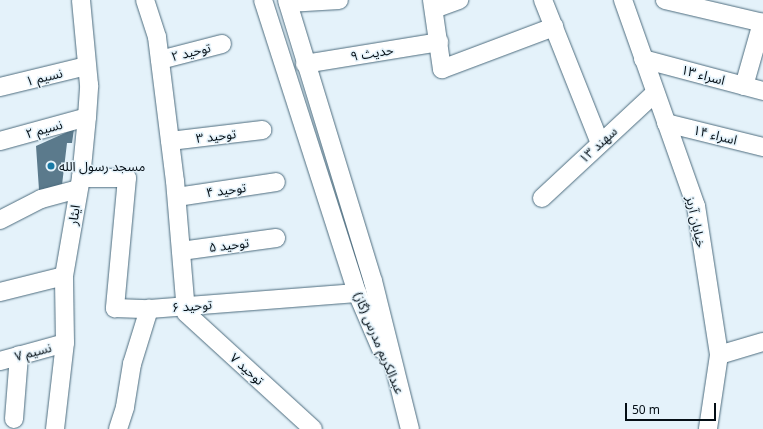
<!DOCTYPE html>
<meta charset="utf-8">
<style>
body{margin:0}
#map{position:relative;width:763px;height:429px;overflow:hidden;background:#e4f2fa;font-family:"Noto Sans","Noto Sans Arabic",sans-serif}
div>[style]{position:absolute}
.building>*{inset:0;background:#5b7a8c}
.roads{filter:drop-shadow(0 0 1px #4d6c7e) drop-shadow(0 0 1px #4d6c7e)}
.minor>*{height:18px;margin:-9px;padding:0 9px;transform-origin:9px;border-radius:9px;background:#fff}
.dots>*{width:11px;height:11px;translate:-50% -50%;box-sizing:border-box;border:2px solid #e4f2fa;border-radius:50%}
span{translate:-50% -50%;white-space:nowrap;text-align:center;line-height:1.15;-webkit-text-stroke:3px #e4f2fa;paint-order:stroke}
.street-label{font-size:13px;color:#040e15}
.poi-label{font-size:13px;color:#040e15}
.left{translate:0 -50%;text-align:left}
.scale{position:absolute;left:625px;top:403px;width:91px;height:18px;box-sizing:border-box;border:2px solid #040e15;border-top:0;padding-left:5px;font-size:12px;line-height:14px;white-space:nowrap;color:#040e15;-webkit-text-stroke:3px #e4f2fa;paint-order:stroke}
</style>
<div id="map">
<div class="building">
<div style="clip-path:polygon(74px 129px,72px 143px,67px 143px,62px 185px,39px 190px,36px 146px)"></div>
</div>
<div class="roads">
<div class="minor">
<div style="left:145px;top:0;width:39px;rotate:72deg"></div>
<div style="left:157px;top:37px;width:145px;rotate:82.9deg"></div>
<div style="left:175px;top:181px;width:132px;rotate:85.2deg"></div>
<div style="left:186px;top:313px;width:172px;rotate:42.4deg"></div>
<div style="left:263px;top:0;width:308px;rotate:72.2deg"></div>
<div style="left:357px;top:293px;width:61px;rotate:66.8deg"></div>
<div style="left:287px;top:0;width:294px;rotate:73deg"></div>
<div style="left:373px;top:281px;width:153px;rotate:76deg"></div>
<div style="left:432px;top:0;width:70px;rotate:81.8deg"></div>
<div style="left:442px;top:69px;width:120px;rotate:-20.6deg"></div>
<div style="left:543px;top:0;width:154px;rotate:68.3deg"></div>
<div style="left:623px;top:0;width:219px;rotate:70.5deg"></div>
<div style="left:696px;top:206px;width:151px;rotate:81.2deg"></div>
<div style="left:719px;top:355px;width:75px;rotate:98.5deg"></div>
<div style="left:665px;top:0;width:101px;rotate:13.2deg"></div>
<div style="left:288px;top:3px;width:51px;rotate:-3.4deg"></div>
<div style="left:434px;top:9px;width:27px;rotate:-20deg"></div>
<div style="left:643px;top:59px;width:124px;rotate:14.9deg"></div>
<div style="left:160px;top:60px;width:64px;rotate:-14.5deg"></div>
<div style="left:305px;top:64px;width:136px;rotate:-9.3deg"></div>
<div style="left:744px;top:86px;width:66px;rotate:-74.1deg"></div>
<div style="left:0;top:87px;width:89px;rotate:-13.6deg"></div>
<div style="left:666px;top:123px;width:100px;rotate:13.9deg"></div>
<div style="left:0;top:141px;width:90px;rotate:-15.4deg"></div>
<div style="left:170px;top:141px;width:93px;rotate:-6.8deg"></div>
<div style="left:81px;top:178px;width:46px"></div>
<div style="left:127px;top:178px;width:131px;rotate:95.3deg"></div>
<div style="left:115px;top:308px;width:34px;rotate:2deg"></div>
<div style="left:177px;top:197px;width:100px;rotate:-8.6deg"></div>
<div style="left:542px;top:198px;width:154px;rotate:-42.9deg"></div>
<div style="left:0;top:220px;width:46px;rotate:-27.1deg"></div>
<div style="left:41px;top:199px;width:38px;rotate:-15deg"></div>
<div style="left:181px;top:251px;width:96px;rotate:-7.8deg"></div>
<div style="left:0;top:292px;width:66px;rotate:-14deg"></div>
<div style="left:719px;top:355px;width:46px;rotate:-16.5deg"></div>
<div style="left:0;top:361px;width:67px;rotate:-15.5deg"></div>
<div style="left:14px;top:419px;width:64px;rotate:-85.5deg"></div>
<div style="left:55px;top:429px;width:87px;rotate:-83.4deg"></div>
<div style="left:65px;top:343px;width:67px;rotate:-90.9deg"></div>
<div style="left:64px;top:276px;width:99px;rotate:-80.2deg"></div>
<div style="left:81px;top:178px;width:61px;rotate:-84.4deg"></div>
<div style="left:87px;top:117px;width:32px;rotate:-86deg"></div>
<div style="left:89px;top:85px;width:85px;rotate:-95.4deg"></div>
<div style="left:118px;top:429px;width:23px;rotate:-72deg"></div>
<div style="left:125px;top:407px;width:44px;rotate:-80.8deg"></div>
<div style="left:132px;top:364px;width:58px;rotate:-72.8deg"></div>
<div style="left:149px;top:309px;width:209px;rotate:-4.4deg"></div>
</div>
</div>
<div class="dots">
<div style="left:51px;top:166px;background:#197aa6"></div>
</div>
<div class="street-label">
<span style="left:191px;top:52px;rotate:-14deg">توحید ۲</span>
<span style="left:372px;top:53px;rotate:-9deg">حدیث ۹</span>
<span style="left:703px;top:75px;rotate:15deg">اسراء ۱۳</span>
<span style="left:44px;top:77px;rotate:-14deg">نسیم ۱</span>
<span style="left:44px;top:129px;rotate:-16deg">نسیم ۲</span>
<span style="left:715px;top:135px;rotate:14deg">اسراء ۱۴</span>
<span style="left:216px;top:136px;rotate:-7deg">توحید ۳</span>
<span style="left:598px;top:145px;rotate:-43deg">سهند ۱۳</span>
<span style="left:226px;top:190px;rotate:-8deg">توحید ۴</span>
<span style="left:74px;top:215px;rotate:-81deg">ایثار</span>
<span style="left:696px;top:222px;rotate:78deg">خیابان آریز</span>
<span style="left:229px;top:245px;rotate:-7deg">توحید ۵</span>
<span style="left:192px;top:306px;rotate:-5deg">توحید ۶</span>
<span style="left:379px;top:343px;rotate:67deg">عبدالکریم مدرس (گاز)</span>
<span style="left:33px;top:352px;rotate:-15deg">نسیم ۷</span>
<span style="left:247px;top:369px;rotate:42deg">توحید ۷</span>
</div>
<div class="poi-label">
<span class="left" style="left:59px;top:166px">مسجد رسول الله</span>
</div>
<div class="scale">50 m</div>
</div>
